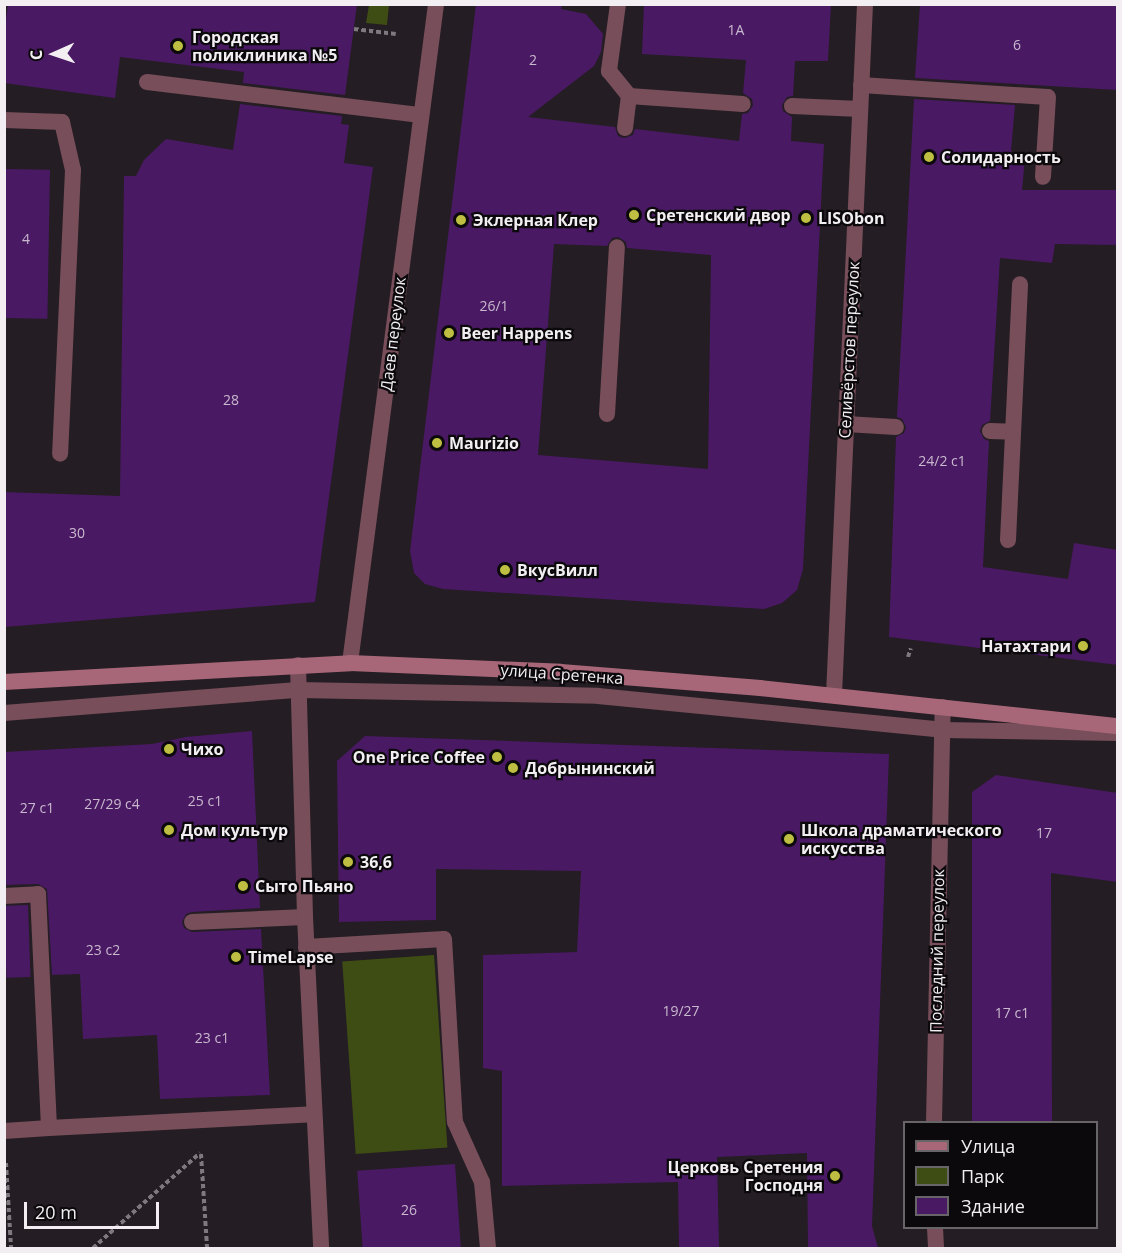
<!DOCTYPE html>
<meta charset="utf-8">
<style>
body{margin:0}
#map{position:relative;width:1122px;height:1253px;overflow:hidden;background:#241d23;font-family:"Open Sans",sans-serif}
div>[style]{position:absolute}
.green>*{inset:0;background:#3e4d13;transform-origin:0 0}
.building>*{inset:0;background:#4a1963;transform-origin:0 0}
.path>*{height:4px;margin-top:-2px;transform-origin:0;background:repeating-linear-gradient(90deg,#7e797e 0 4.5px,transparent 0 7.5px)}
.service>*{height:16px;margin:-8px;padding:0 8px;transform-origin:8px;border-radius:8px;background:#774e59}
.minor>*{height:16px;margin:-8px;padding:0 8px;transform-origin:8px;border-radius:8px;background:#774e59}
.secondary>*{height:16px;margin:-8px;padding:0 8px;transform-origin:8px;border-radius:8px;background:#a86779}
.dots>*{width:16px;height:16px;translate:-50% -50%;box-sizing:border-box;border:3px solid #0b090b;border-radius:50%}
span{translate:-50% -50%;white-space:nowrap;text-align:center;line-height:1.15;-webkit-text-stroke:4.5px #0b090b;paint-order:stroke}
.number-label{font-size:14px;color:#c8b9ce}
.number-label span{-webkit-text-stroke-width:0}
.poi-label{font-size:16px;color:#f2eef2;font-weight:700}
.left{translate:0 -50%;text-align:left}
.right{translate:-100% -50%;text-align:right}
.street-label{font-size:16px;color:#f2eef2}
.frame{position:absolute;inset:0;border:6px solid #f2eef2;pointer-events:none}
.legend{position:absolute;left:903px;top:1121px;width:195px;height:108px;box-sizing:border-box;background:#0b090b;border:2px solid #676567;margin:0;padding:8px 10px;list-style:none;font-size:18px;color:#f2eef2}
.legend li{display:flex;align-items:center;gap:12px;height:30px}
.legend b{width:30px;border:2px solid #676567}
.north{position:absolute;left:24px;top:24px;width:60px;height:60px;-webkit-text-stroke:4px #0b090b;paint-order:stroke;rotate:267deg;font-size:16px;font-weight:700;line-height:24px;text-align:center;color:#f2eef2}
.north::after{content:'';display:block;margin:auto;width:21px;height:27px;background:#f2eef2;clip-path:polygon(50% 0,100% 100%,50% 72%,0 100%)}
.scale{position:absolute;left:24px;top:1202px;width:135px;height:27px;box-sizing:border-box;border:3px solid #f2eef2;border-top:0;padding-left:8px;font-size:18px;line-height:21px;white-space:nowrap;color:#f2eef2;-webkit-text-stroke:4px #0b090b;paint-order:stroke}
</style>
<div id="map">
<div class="green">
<div style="clip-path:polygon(369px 5px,389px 5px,387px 25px,366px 23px)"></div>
<div style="left:434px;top:955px;width:193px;height:92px;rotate:86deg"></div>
</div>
<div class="building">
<div style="clip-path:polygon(8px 4px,357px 4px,345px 95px,243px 83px,244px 72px,120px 57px,115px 98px,4px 83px,4px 36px)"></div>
<div style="clip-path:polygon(evenodd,476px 4px,562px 4px,561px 9px,586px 14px,603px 34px,601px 52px,594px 66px,528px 117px,615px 127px,618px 136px,624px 138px,633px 135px,635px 129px,739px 141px,742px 114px,748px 113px,753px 105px,752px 99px,743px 93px,746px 60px,642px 54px,644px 4px,831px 4px,828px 61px,795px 61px,793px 96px,787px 97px,782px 105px,783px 111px,792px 117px,791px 141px,824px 144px,803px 569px,797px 590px,782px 603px,764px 609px,443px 589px,425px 584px,414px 573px,410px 551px,476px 4px,618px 237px,626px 242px,627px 248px,711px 255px,708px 469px,538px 455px,554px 244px,607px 246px,612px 238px,618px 237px)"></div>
<div style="clip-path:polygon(920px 4px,1118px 4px,1118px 90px,915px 78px)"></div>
<div style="clip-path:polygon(914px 99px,1015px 105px,1011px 151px,1025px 158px,1022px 190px,1118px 190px,1118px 245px,1055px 244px,1052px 263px,1000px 258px,990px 421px,982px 425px,980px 431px,984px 439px,989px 441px,983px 567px,1068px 579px,1074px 543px,1118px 550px,1118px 665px,889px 637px,896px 437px,904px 433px,906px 427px,902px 419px,897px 417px)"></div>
<div style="clip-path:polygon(240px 104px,342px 116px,341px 124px,349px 125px,344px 163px,373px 167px,315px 602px,4px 627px,4px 492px,120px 496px,124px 176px,136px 176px,144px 160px,166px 139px,233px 150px)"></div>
<div style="left:4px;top:169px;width:46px;height:149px;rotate:1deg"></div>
<div style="clip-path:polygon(252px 731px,260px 908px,192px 912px,186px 914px,182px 922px,184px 928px,192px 932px,261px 929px,270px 1095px,160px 1099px,157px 1035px,83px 1039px,80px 974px,52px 975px,47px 889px,38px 884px,4px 885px,4px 752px,152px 744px,186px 737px)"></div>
<div style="clip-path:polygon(365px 736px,889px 754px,872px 1226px,878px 1248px,808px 1248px,807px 1153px,717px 1157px,719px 1248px,679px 1248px,678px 1182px,502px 1186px,502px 1071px,483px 1068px,483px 955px,577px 952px,581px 871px,436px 869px,436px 920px,339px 922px,337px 761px)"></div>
<div style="clip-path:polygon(996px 775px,1118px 793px,1118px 882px,1051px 873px,1052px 1122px,972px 1122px,972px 792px)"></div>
<div style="left:28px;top:905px;width:72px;height:24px;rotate:88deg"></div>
<div style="left:455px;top:1164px;width:84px;height:98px;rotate:86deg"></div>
</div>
<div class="path">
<div style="left:354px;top:29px;width:42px;rotate:6.8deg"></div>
<div style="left:908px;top:657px;width:9px;rotate:-72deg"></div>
<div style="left:201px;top:1154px;width:94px;rotate:86.3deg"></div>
<div style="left:6px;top:1163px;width:85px;rotate:86.6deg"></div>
<div style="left:93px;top:1248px;width:143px;rotate:-41.6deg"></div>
</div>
<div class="service">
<div style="left:618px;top:4px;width:68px;rotate:97.7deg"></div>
<div style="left:609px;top:71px;width:32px;rotate:51deg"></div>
<div style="left:147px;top:82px;width:276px;rotate:6.9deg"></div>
<div style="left:861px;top:85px;width:187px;rotate:3.7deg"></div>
<div style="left:1048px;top:97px;width:80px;rotate:93.6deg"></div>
<div style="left:792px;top:106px;width:68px;rotate:2.5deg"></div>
<div style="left:4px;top:120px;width:58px;rotate:2deg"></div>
<div style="left:62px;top:122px;width:49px;rotate:77.1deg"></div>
<div style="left:73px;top:170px;width:284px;rotate:92.6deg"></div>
<div style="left:625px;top:128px;width:32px;rotate:-83deg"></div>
<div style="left:629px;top:96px;width:114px;rotate:4deg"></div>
<div style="left:607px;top:414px;width:167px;rotate:-86.6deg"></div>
<div style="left:846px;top:424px;width:50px;rotate:3.4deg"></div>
<div style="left:990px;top:431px;width:23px;rotate:2deg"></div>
<div style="left:1008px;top:540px;width:256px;rotate:-87.3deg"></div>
<div style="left:4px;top:713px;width:295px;rotate:-4.5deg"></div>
<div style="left:298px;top:690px;width:300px;rotate:1.1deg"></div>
<div style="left:598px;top:696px;width:346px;rotate:5.6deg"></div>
<div style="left:942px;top:730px;width:176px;rotate:1deg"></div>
<div style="left:4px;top:896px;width:34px;rotate:-3deg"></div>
<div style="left:38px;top:894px;width:234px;rotate:87.3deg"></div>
<div style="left:49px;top:1128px;width:264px;rotate:-3deg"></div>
<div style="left:192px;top:922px;width:113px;rotate:-2.5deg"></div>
<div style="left:306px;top:947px;width:138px;rotate:-3.3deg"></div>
<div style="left:444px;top:939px;width:183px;rotate:86.6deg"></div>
<div style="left:455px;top:1122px;width:66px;rotate:65.8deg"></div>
<div style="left:482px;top:1182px;width:66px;rotate:84.8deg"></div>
<div style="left:4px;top:1131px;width:45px;rotate:-3.8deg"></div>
</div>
<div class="minor">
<div style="left:350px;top:663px;width:665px;rotate:-82.56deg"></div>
<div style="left:298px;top:665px;width:252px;rotate:88.4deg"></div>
<div style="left:305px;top:917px;width:331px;rotate:87.2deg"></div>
<div style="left:834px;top:695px;width:692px;rotate:-87.43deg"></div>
<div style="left:934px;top:1122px;width:415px;rotate:-88.8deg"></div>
<div style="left:935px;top:1228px;width:20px;rotate:87deg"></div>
</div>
<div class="secondary">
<div style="left:4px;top:682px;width:347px;rotate:-3.1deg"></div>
<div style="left:350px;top:663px;width:211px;rotate:2.4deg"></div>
<div style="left:561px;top:672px;width:200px;rotate:4.6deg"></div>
<div style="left:760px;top:688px;width:360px;rotate:6.1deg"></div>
</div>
<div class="dots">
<div style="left:178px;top:46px;background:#bebf42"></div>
<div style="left:929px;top:157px;background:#bebf42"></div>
<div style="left:634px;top:215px;background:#bebf42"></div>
<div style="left:806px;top:218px;background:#bebf42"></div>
<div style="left:461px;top:220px;background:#bebf42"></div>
<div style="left:449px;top:333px;background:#bebf42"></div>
<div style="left:437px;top:443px;background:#bebf42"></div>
<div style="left:505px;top:570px;background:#bebf42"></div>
<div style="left:1083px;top:646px;background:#bebf42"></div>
<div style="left:169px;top:749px;background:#bebf42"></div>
<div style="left:497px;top:757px;background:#bebf42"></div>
<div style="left:513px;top:768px;background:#bebf42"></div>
<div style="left:169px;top:830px;background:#bebf42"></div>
<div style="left:789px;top:839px;background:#bebf42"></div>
<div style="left:348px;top:862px;background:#bebf42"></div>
<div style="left:243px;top:886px;background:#bebf42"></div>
<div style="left:236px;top:957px;background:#bebf42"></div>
<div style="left:835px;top:1176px;background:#bebf42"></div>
</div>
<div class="number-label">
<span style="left:736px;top:30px">1А</span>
<span style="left:1017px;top:45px">6</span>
<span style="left:533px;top:60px">2</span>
<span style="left:26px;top:239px">4</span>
<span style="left:494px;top:306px">26/1</span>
<span style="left:231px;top:400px">28</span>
<span style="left:942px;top:461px">24/2 с1</span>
<span style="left:77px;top:533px">30</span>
<span style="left:205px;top:801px">25 с1</span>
<span style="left:112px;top:804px">27/29 с4</span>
<span style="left:37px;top:808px">27 с1</span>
<span style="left:1044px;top:833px">17</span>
<span style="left:103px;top:950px">23 с2</span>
<span style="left:681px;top:1011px">19/27</span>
<span style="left:1012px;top:1013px">17 с1</span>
<span style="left:212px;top:1038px">23 с1</span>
<span style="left:409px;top:1210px">26</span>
</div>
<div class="poi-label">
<span class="left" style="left:192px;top:46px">Городская<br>поликлиника №5</span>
<span class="left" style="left:941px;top:157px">Солидарность</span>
<span class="left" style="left:646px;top:215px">Сретенский двор</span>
<span class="left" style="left:818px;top:218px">LISObon</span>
<span class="left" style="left:473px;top:220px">Эклерная Клер</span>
<span class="left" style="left:461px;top:333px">Beer Happens</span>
<span class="left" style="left:449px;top:443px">Maurizio</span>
<span class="left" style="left:517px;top:570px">ВкусВилл</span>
<span class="right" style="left:1071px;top:646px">Натахтари</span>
<span class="left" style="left:181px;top:749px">Чихо</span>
<span class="right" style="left:485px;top:757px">One Price Coffee</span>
<span class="left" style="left:525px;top:768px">Добрынинский</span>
<span class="left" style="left:181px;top:830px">Дом культур</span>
<span class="left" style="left:801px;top:839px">Школа драматического<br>искусства</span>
<span class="left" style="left:360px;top:862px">36,6</span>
<span class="left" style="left:255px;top:886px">Сыто Пьяно</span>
<span class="left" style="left:248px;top:957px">TimeLapse</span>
<span class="right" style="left:823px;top:1176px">Церковь Сретения<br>Господня</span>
</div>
<div class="street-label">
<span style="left:393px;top:334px;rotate:-83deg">Даев переулок</span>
<span style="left:849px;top:350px;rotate:-87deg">Селивёрстов переулок</span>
<span style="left:562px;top:674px;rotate:4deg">улица Сретенка</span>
<span style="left:937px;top:951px;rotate:-89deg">Последний переулок</span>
</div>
<div class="frame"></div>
<ul class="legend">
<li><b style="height:8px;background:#a86779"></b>Улица</li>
<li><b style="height:16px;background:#3e4d13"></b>Парк</li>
<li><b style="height:16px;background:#4a1963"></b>Здание</li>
</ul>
<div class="north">С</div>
<div class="scale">20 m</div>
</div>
